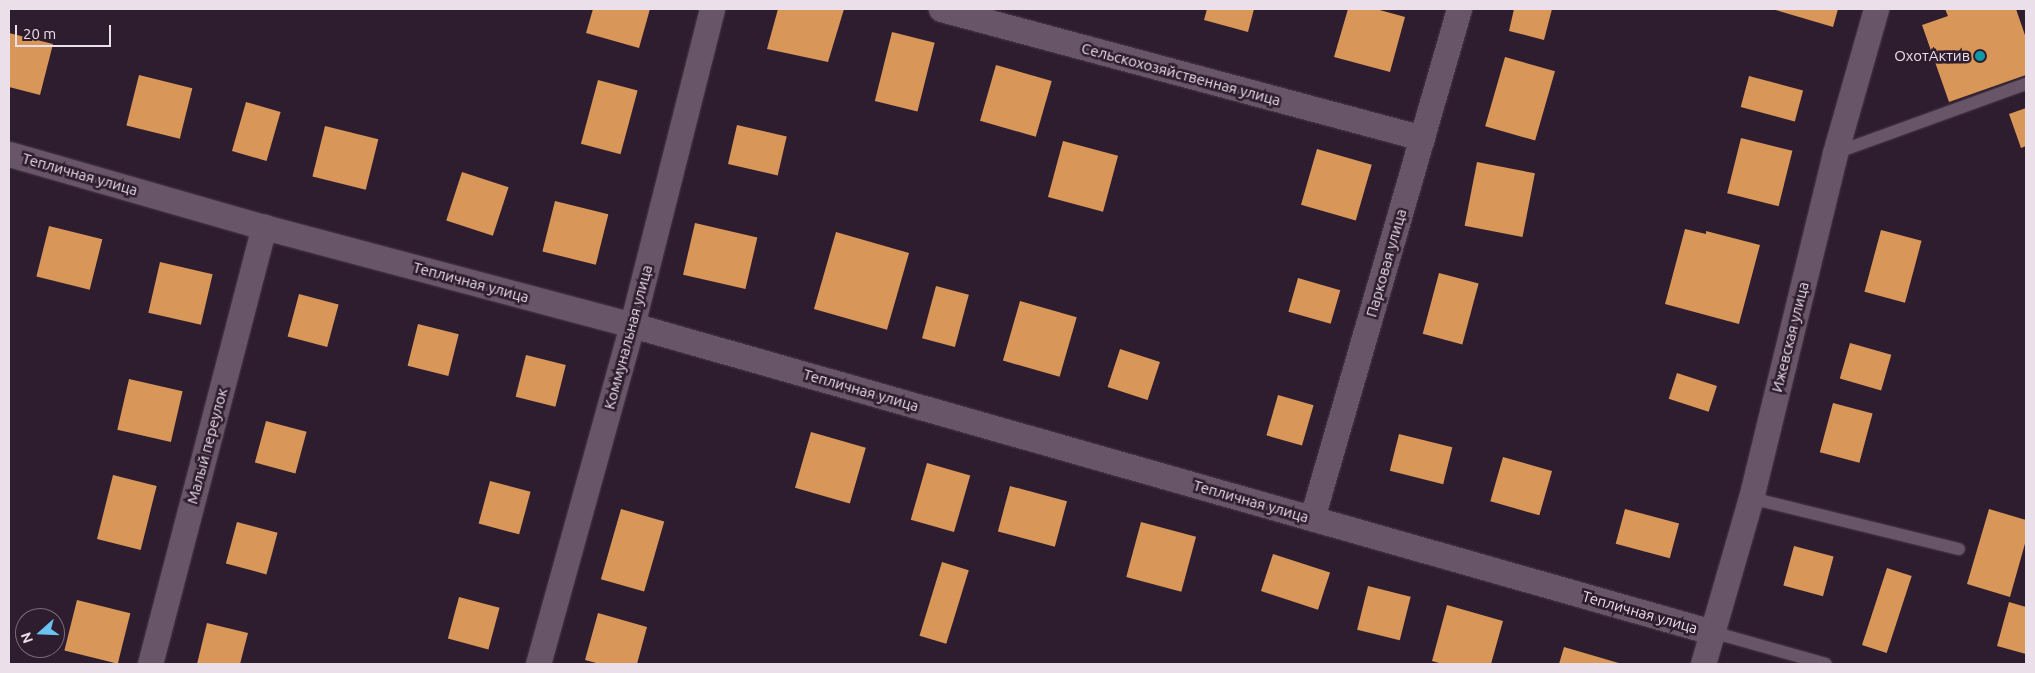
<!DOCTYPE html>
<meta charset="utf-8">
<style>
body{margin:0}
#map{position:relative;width:2035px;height:673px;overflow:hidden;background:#2e1d2e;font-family:Ubuntu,sans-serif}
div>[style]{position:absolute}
.building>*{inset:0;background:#d89658;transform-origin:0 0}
.roads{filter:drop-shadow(0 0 1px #493b49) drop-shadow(0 0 1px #493b49)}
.lane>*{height:12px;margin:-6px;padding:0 6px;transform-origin:6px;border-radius:6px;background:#695568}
.street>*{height:25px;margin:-12.5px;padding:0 12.5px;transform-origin:12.5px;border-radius:12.5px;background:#695568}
.dots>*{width:14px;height:14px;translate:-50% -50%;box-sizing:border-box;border:2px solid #2e1d2e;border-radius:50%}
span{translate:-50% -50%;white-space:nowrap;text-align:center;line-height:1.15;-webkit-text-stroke:5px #2e1d2e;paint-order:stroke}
.poi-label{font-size:15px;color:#ebdfea}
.right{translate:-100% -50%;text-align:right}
.street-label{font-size:15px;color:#ebdfea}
.frame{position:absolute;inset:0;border:10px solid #ebdfea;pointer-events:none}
.north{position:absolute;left:15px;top:608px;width:50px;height:50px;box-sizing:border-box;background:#2e1d2e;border:1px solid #7a6b79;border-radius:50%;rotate:250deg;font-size:14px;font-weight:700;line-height:20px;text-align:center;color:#ebdfea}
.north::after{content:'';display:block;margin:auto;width:18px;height:22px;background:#6bc3f2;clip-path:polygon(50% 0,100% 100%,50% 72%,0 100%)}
.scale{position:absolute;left:15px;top:25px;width:96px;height:22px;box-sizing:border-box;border:2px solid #ebdfea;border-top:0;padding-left:6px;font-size:15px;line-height:18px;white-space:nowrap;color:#ebdfea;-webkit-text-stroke:4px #2e1d2e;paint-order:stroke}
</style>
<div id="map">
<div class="building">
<div style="clip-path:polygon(593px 9px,650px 9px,639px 48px,586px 33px)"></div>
<div style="clip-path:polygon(778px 9px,844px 9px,828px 62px,767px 49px)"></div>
<div style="clip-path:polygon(1207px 9px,1254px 9px,1248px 32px,1204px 20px)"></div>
<div style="clip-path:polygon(1348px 9px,1376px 9px,1405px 17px,1390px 72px,1334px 57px)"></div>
<div style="clip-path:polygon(1514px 9px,1552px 9px,1544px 40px,1509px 31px)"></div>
<div style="clip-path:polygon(1772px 9px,1838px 9px,1833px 27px)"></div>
<div style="clip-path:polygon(1945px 9px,2016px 9px,2026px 38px,2026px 75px,1949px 102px,1922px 25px,1948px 16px)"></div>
<div style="left:892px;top:32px;width:44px;height:71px;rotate:14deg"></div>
<div style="clip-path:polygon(9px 33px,53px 44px,40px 95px,9px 87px)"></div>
<div style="left:1505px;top:57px;width:52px;height:72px;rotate:16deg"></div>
<div style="left:996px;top:65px;width:58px;height:58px;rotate:16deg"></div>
<div style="left:139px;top:75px;width:55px;height:52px;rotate:14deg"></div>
<div style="left:1749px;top:76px;width:56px;height:32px;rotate:15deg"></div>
<div style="left:598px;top:80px;width:41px;height:66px;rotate:15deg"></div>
<div style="left:246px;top:102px;width:36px;height:51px;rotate:16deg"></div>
<div style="clip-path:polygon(2026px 108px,2026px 146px,2021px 148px,2009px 114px)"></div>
<div style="left:737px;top:125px;width:51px;height:40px;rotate:13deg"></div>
<div style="left:325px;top:126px;width:55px;height:52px;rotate:14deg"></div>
<div style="left:1741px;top:138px;width:53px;height:57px;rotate:14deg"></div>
<div style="left:1063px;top:141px;width:57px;height:58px;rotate:15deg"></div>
<div style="left:1317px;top:149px;width:57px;height:58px;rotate:16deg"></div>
<div style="left:1477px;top:162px;width:59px;height:65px;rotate:11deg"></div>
<div style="left:462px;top:172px;width:49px;height:51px;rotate:18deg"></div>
<div style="left:555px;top:201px;width:55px;height:52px;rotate:14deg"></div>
<div style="left:695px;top:223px;width:64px;height:53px;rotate:13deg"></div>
<div style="left:49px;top:226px;width:55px;height:52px;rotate:14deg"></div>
<div style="clip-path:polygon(1685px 229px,1706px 234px,1706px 231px,1760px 245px,1739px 324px,1665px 304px)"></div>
<div style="left:1881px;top:230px;width:42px;height:64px;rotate:15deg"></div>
<div style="left:836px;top:232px;width:76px;height:80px;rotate:16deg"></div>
<div style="left:160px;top:262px;width:54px;height:52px;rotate:13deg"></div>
<div style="left:1439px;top:273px;width:41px;height:63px;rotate:15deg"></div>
<div style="left:1298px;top:278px;width:44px;height:35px;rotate:16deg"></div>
<div style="left:936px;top:286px;width:34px;height:54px;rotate:15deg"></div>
<div style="left:299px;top:294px;width:41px;height:44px;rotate:15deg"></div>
<div style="left:1020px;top:301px;width:59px;height:62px;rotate:16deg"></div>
<div style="left:418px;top:324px;width:42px;height:43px;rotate:14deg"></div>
<div style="left:1850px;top:343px;width:43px;height:37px;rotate:16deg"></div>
<div style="left:1120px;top:349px;width:42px;height:40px;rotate:18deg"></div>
<div style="left:526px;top:355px;width:41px;height:43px;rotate:14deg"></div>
<div style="left:1677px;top:373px;width:42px;height:27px;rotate:18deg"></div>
<div style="left:129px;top:379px;width:55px;height:52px;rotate:13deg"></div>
<div style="left:1278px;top:395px;width:37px;height:42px;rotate:16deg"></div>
<div style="left:1833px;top:403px;width:41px;height:51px;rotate:15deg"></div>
<div style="left:266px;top:421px;width:42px;height:43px;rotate:15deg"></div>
<div style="left:811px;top:432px;width:57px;height:58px;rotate:16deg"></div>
<div style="left:1399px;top:434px;width:55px;height:38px;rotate:14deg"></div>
<div style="left:1503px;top:457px;width:51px;height:46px;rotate:16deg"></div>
<div style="left:927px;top:463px;width:45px;height:59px;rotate:16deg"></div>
<div style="left:113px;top:475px;width:45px;height:66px;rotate:14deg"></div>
<div style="left:490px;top:481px;width:42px;height:44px;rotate:15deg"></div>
<div style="left:1010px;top:486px;width:59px;height:47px;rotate:15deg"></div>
<div style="left:621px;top:509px;width:45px;height:73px;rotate:16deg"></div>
<div style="left:1625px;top:509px;width:56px;height:36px;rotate:15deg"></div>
<div style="clip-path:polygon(1989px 509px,2026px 520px,2026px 540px,2010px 597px,1967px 584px)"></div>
<div style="left:237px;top:522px;width:42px;height:43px;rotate:15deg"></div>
<div style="left:1141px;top:522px;width:57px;height:57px;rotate:15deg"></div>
<div style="left:1794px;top:546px;width:41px;height:41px;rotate:15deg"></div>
<div style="left:1273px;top:554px;width:60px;height:39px;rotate:18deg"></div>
<div style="left:942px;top:562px;width:28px;height:77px;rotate:17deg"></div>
<div style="left:1887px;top:568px;width:26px;height:81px;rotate:18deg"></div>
<div style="left:1368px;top:586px;width:44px;height:45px;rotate:14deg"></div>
<div style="left:459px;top:597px;width:42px;height:43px;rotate:15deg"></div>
<div style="left:77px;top:600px;width:55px;height:52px;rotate:14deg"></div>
<div style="clip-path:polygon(2009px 602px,2026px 607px,2026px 654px,1997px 646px)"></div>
<div style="clip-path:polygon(1447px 605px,1503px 621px,1491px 664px,1443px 664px,1432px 661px)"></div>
<div style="clip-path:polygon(598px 613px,647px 627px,637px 664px,600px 664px,585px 660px)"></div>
<div style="clip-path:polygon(207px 623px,248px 633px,240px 664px,197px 664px)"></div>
<div style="clip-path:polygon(1564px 647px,1622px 664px,1559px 664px)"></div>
</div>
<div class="roads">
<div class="lane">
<div style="left:1835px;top:153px;width:203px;rotate:-19.9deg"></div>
<div style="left:1751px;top:498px;width:214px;rotate:13.8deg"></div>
<div style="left:1712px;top:632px;width:118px;rotate:15.7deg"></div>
</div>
<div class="street">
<div style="left:941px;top:9px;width:498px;rotate:15deg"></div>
<div style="left:9px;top:154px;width:265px;rotate:16deg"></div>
<div style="left:264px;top:227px;width:381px;rotate:14.9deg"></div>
<div style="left:632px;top:325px;width:1123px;rotate:15.87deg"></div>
<div style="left:1312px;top:518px;width:530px;rotate:-73.89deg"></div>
<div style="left:150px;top:664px;width:452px;rotate:-75.4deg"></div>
<div style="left:538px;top:664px;width:352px;rotate:-74.5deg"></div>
<div style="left:632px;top:325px;width:326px;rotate:-75.8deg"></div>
<div style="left:1703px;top:664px;width:173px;rotate:-73.9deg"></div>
<div style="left:1751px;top:498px;width:355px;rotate:-76.3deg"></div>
<div style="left:1835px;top:153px;width:150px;rotate:-74.1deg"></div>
</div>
</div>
<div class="dots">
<div style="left:1980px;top:56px;background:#0f9aa8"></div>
</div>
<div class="poi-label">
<span class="right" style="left:1970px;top:56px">ОхотАктив</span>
</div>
<div class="street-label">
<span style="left:1181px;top:74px;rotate:15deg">Сельскохозяйственная улица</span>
<span style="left:80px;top:174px;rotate:16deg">Тепличная улица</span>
<span style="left:1386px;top:263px;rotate:-74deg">Парковая улица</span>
<span style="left:471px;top:282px;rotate:15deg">Тепличная улица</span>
<span style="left:628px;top:337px;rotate:-75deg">Коммунальная улица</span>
<span style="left:1790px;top:337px;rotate:-76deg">Ижевская улица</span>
<span style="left:861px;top:390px;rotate:16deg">Тепличная улица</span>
<span style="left:207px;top:446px;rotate:-75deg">Малый переулок</span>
<span style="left:1251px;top:501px;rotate:16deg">Тепличная улица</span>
<span style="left:1640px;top:612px;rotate:16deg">Тепличная улица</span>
</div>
<div class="frame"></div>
<div class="north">N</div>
<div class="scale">20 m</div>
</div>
